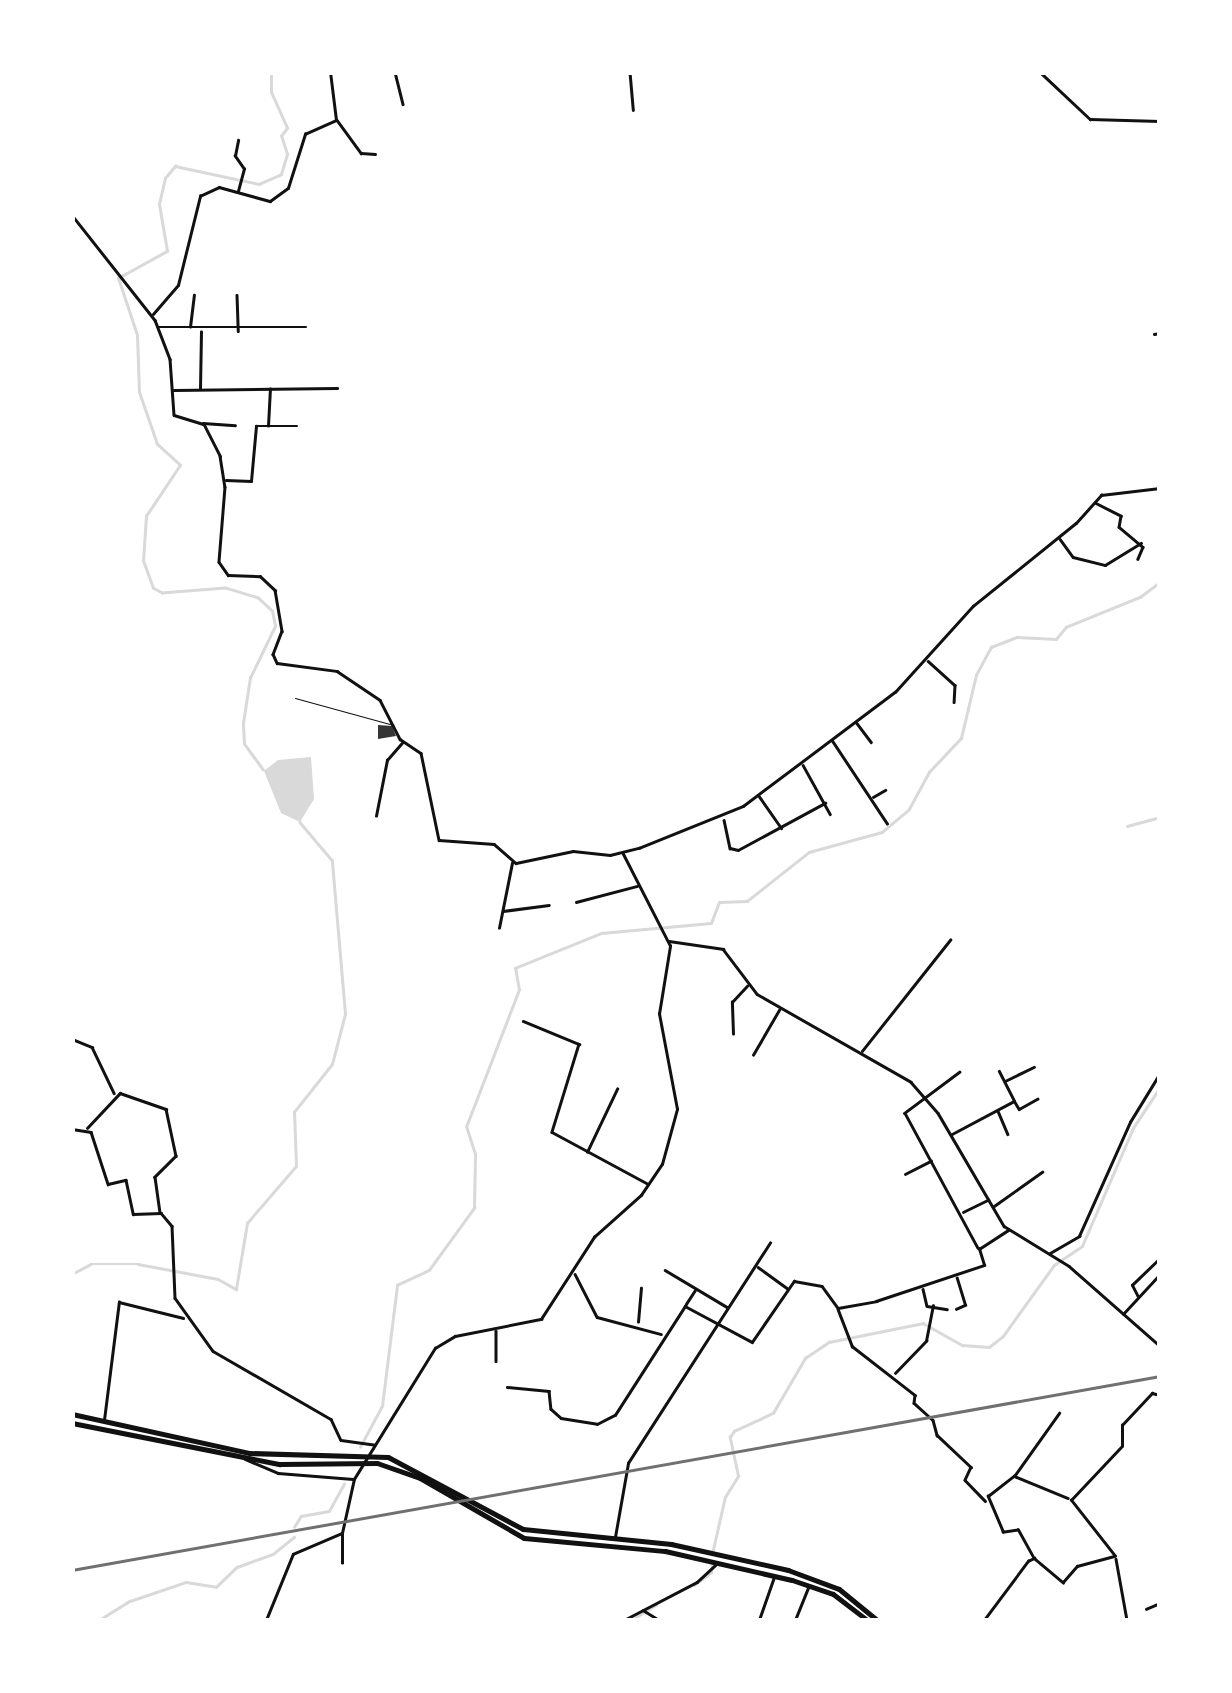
<!DOCTYPE html>
<style>
body{margin:0}
#map{position:relative;width:1232px;height:1693px;overflow:hidden;background:#fff;font-family:Arial,sans-serif}
div>[style]{position:absolute}
.water>*{inset:0;background:#d9d9d9}
.stream>*{height:2.5px;margin:-1.25px;padding:0 1.25px;transform-origin:1.25px;border-radius:1.25px;background:#d9d9d9}
.building>*{inset:0;background:#353535}
.service>*{height:1px;margin:-0.5px;padding:0 0.5px;transform-origin:0.5px;border-radius:0.5px;background:#111}
.minor>*{height:2.5px;margin:-1.25px;padding:0 1.25px;transform-origin:1.25px;border-radius:1.25px;background:#111}
.primary>*{height:5px;margin:-2.5px;padding:0 2.5px;transform-origin:2.5px;border-radius:2.5px;background:#111}
.rail>*{height:2.5px;margin:-1.25px;padding:0 1.25px;transform-origin:1.25px;border-radius:1.25px;background:#707070}
span{translate:-50% -50%;white-space:nowrap;text-align:center;line-height:1.15;-webkit-text-stroke:10px #fff;paint-order:stroke}
.frame{position:absolute;inset:0;border:75px solid #fff;pointer-events:none}
</style>
<div id="map">
<div class="water">
<div style="clip-path:polygon(311px 757px,314px 799px,300px 822px,281px 813px,264px 771px,278px 760px)"></div>
</div>
<div class="stream">
<div style="left:263px;top:770px;width:32px;rotate:-126deg"></div>
<div style="left:244px;top:744px;width:21px;rotate:-93deg"></div>
<div style="left:243px;top:723px;width:46px;rotate:-81.2deg"></div>
<div style="left:250px;top:678px;width:58px;rotate:-64.3deg"></div>
<div style="left:275px;top:626px;width:15px;rotate:-101deg"></div>
<div style="left:272px;top:611px;width:19px;rotate:-137deg"></div>
<div style="left:258px;top:598px;width:34px;rotate:-163deg"></div>
<div style="left:225px;top:588px;width:63px;rotate:175.5deg"></div>
<div style="left:162px;top:593px;width:10px;rotate:-151deg"></div>
<div style="left:153px;top:588px;width:29px;rotate:-110deg"></div>
<div style="left:143px;top:561px;width:45px;rotate:-86.2deg"></div>
<div style="left:146px;top:516px;width:61px;rotate:-56.3deg"></div>
<div style="left:180px;top:465px;width:31px;rotate:-138deg"></div>
<div style="left:157px;top:444px;width:55px;rotate:-109.1deg"></div>
<div style="left:139px;top:392px;width:57px;rotate:-92deg"></div>
<div style="left:137px;top:335px;width:60px;rotate:-108.4deg"></div>
<div style="left:118px;top:278px;width:56px;rotate:-28.9deg"></div>
<div style="left:167px;top:251px;width:48px;rotate:-99.7deg"></div>
<div style="left:159px;top:204px;width:27px;rotate:-77deg"></div>
<div style="left:165px;top:178px;width:16px;rotate:-50deg"></div>
<div style="left:175px;top:166px;width:86px;rotate:12.1deg"></div>
<div style="left:259px;top:184px;width:24px;rotate:-24deg"></div>
<div style="left:281px;top:174px;width:21px;rotate:-73deg"></div>
<div style="left:287px;top:154px;width:19px;rotate:-108deg"></div>
<div style="left:281px;top:136px;width:10px;rotate:-53deg"></div>
<div style="left:287px;top:128px;width:39px;rotate:-114deg"></div>
<div style="left:271px;top:92px;width:20px;rotate:-90deg"></div>
<div style="left:1127px;top:826px;width:34px;rotate:-15deg"></div>
<div style="left:72px;top:1274px;width:21px;rotate:-28deg"></div>
<div style="left:91px;top:1264px;width:47px"></div>
<div style="left:138px;top:1264px;width:81px;rotate:10.6deg"></div>
<div style="left:218px;top:1279px;width:21px;rotate:29deg"></div>
<div style="left:236px;top:1289px;width:67px;rotate:-80.5deg"></div>
<div style="left:247px;top:1223px;width:75px;rotate:-49.3deg"></div>
<div style="left:296px;top:1166px;width:54px;rotate:-92.1deg"></div>
<div style="left:294px;top:1112px;width:61px;rotate:-51.6deg"></div>
<div style="left:332px;top:1064px;width:52px;rotate:-75.4deg"></div>
<div style="left:345px;top:1014px;width:154px;rotate:-94.9deg"></div>
<div style="left:332px;top:861px;width:50px;rotate:-130.1deg"></div>
<div style="left:360px;top:1447px;width:47px;rotate:-61.8deg"></div>
<div style="left:382px;top:1406px;width:122px;rotate:-82.9deg"></div>
<div style="left:397px;top:1285px;width:35px;rotate:-25deg"></div>
<div style="left:429px;top:1270px;width:77px;rotate:-54deg"></div>
<div style="left:474px;top:1208px;width:54px;rotate:-88.9deg"></div>
<div style="left:475px;top:1154px;width:28px;rotate:-108deg"></div>
<div style="left:466px;top:1127px;width:147px;rotate:-68.9deg"></div>
<div style="left:519px;top:990px;width:22px;rotate:-100deg"></div>
<div style="left:515px;top:968px;width:93px;rotate:-22.1deg"></div>
<div style="left:601px;top:933px;width:110px;rotate:-5.2deg"></div>
<div style="left:711px;top:923px;width:22px;rotate:-69deg"></div>
<div style="left:719px;top:902px;width:28px;rotate:-2deg"></div>
<div style="left:747px;top:901px;width:79px;rotate:-38.3deg"></div>
<div style="left:809px;top:852px;width:76px;rotate:-15.3deg"></div>
<div style="left:882px;top:832px;width:35px;rotate:-40deg"></div>
<div style="left:909px;top:809px;width:42px;rotate:-61.6deg"></div>
<div style="left:929px;top:772px;width:47px;rotate:-46.7deg"></div>
<div style="left:961px;top:738px;width:65px;rotate:-76.6deg"></div>
<div style="left:976px;top:675px;width:32px;rotate:-62deg"></div>
<div style="left:991px;top:647px;width:28px;rotate:-21deg"></div>
<div style="left:1017px;top:637px;width:39px;rotate:3deg"></div>
<div style="left:1056px;top:639px;width:16px;rotate:-50deg"></div>
<div style="left:1066px;top:627px;width:80px;rotate:-22.1deg"></div>
<div style="left:1140px;top:597px;width:25px;rotate:-37deg"></div>
<div style="left:294px;top:1527px;width:13px;rotate:-58deg"></div>
<div style="left:301px;top:1516px;width:28px;rotate:-10deg"></div>
<div style="left:329px;top:1511px;width:31px;rotate:-61deg"></div>
<div style="left:712px;top:1554px;width:58px;rotate:-77.2deg"></div>
<div style="left:725px;top:1497px;width:25px;rotate:-58deg"></div>
<div style="left:738px;top:1476px;width:40px;rotate:-102deg"></div>
<div style="left:730px;top:1437px;width:7px;rotate:-56deg"></div>
<div style="left:734px;top:1431px;width:43px;rotate:-24.8deg"></div>
<div style="left:773px;top:1413px;width:64px;rotate:-59.8deg"></div>
<div style="left:805px;top:1358px;width:29px;rotate:-34deg"></div>
<div style="left:829px;top:1342px;width:96px;rotate:-11.4deg"></div>
<div style="left:923px;top:1323px;width:45px;rotate:29.4deg"></div>
<div style="left:962px;top:1345px;width:27px;rotate:4deg"></div>
<div style="left:989px;top:1347px;width:18px;rotate:-38deg"></div>
<div style="left:1003px;top:1336px;width:87px;rotate:-54.3deg"></div>
<div style="left:1054px;top:1265px;width:34px;rotate:-34deg"></div>
<div style="left:1082px;top:1246px;width:129px;rotate:-66.6deg"></div>
<div style="left:1133px;top:1128px;width:49px;rotate:-56.6deg"></div>
<div style="left:694px;top:1585px;width:21px;rotate:-37deg"></div>
<div style="left:711px;top:1572px;width:10px;rotate:-84deg"></div>
<div style="left:99px;top:1620px;width:36px;rotate:-32deg"></div>
<div style="left:130px;top:1601px;width:59px;rotate:-18.7deg"></div>
<div style="left:186px;top:1582px;width:30px;rotate:9deg"></div>
<div style="left:216px;top:1587px;width:29px;rotate:-44deg"></div>
<div style="left:237px;top:1567px;width:38px;rotate:-20deg"></div>
<div style="left:273px;top:1554px;width:27px;rotate:-39deg"></div>
<div style="left:631px;top:1620px;width:29px;rotate:-31deg"></div>
</div>
<div class="building">
<div style="clip-path:polygon(378px 725px,392px 726px,396px 736px,378px 739px)"></div>
</div>
<div class="service">
<div style="left:295px;top:698px;width:102px;rotate:15.4deg"></div>
</div>
<div class="minor">
<div style="left:395px;top:72px;width:33px;rotate:76deg"></div>
<div style="left:630px;top:72px;width:38px;rotate:85deg"></div>
<div style="left:969px;top:72px;width:68px;rotate:0.8deg"></div>
<div style="left:1040px;top:72px;width:69px;rotate:43.2deg"></div>
<div style="left:1090px;top:119px;width:70px;rotate:1.6deg"></div>
<div style="left:337px;top:120px;width:41px;rotate:54deg"></div>
<div style="left:361px;top:153px;width:14px;rotate:4deg"></div>
<div style="left:238px;top:191px;width:23px;rotate:-75deg"></div>
<div style="left:244px;top:169px;width:16px;rotate:-125deg"></div>
<div style="left:235px;top:156px;width:16px;rotate:-79deg"></div>
<div style="left:72px;top:215px;width:134px;rotate:51.7deg"></div>
<div style="left:155px;top:320px;width:42px;rotate:69deg"></div>
<div style="left:170px;top:359px;width:56px;rotate:85.9deg"></div>
<div style="left:174px;top:415px;width:31px;rotate:17deg"></div>
<div style="left:204px;top:424px;width:36px;rotate:63deg"></div>
<div style="left:220px;top:456px;width:31px;rotate:81deg"></div>
<div style="left:225px;top:487px;width:75px;rotate:94.6deg"></div>
<div style="left:219px;top:562px;width:16px;rotate:55deg"></div>
<div style="left:228px;top:575px;width:32px;rotate:2deg"></div>
<div style="left:260px;top:576px;width:21px;rotate:43deg"></div>
<div style="left:275px;top:590px;width:42px;rotate:80.3deg"></div>
<div style="left:282px;top:631px;width:25px;rotate:111deg"></div>
<div style="left:273px;top:654px;width:10px;rotate:66deg"></div>
<div style="left:277px;top:663px;width:61px;rotate:7.6deg"></div>
<div style="left:337px;top:671px;width:52px;rotate:34deg"></div>
<div style="left:380px;top:700px;width:44px;rotate:62.9deg"></div>
<div style="left:400px;top:739px;width:25px;rotate:34deg"></div>
<div style="left:421px;top:753px;width:89px;rotate:78.3deg"></div>
<div style="left:439px;top:840px;width:55px;rotate:4.2deg"></div>
<div style="left:494px;top:844px;width:29px;rotate:41deg"></div>
<div style="left:516px;top:863px;width:58px;rotate:-11.9deg"></div>
<div style="left:573px;top:851px;width:37px;rotate:6deg"></div>
<div style="left:610px;top:855px;width:30px;rotate:-14deg"></div>
<div style="left:639px;top:848px;width:112px;rotate:-22deg"></div>
<div style="left:743px;top:806px;width:190px;rotate:-36.9deg"></div>
<div style="left:895px;top:692px;width:116px;rotate:-47.8deg"></div>
<div style="left:973px;top:606px;width:132px;rotate:-38.9deg"></div>
<div style="left:1076px;top:523px;width:38px;rotate:-48deg"></div>
<div style="left:1101px;top:495px;width:59px;rotate:-6.8deg"></div>
<div style="left:237px;top:295px;width:36px;rotate:88deg"></div>
<div style="left:153px;top:314px;width:38px;rotate:-49deg"></div>
<div style="left:178px;top:285px;width:92px;rotate:-76.1deg"></div>
<div style="left:200px;top:196px;width:21px;rotate:-25deg"></div>
<div style="left:219px;top:187px;width:53px;rotate:15.4deg"></div>
<div style="left:270px;top:201px;width:22px;rotate:-36deg"></div>
<div style="left:288px;top:188px;width:57px;rotate:-72.5deg"></div>
<div style="left:305px;top:134px;width:34px;rotate:-24deg"></div>
<div style="left:336px;top:120px;width:48px;rotate:-97.1deg"></div>
<div style="left:159px;top:327px;width:147px"></div>
<div style="left:190px;top:327px;width:32px;rotate:-83deg"></div>
<div style="left:1154px;top:334px;width:6px;rotate:-9deg"></div>
<div style="left:200px;top:389px;width:57px;rotate:-89deg"></div>
<div style="left:174px;top:390px;width:163px;rotate:-0.7deg"></div>
<div style="left:203px;top:423px;width:32px;rotate:4deg"></div>
<div style="left:268px;top:426px;width:37px;rotate:-87deg"></div>
<div style="left:226px;top:480px;width:25px;rotate:2deg"></div>
<div style="left:251px;top:481px;width:55px;rotate:-84.8deg"></div>
<div style="left:256px;top:426px;width:41px"></div>
<div style="left:1096px;top:503px;width:28px;rotate:27deg"></div>
<div style="left:1121px;top:516px;width:11px;rotate:100deg"></div>
<div style="left:1119px;top:527px;width:31px;rotate:40deg"></div>
<div style="left:1143px;top:547px;width:13px;rotate:113deg"></div>
<div style="left:1060px;top:539px;width:22px;rotate:54deg"></div>
<div style="left:1073px;top:557px;width:33px;rotate:14deg"></div>
<div style="left:1105px;top:565px;width:42px;rotate:-31.4deg"></div>
<div style="left:928px;top:661px;width:36px;rotate:42deg"></div>
<div style="left:955px;top:685px;width:17px;rotate:93deg"></div>
<div style="left:856px;top:722px;width:25px;rotate:53deg"></div>
<div style="left:832px;top:740px;width:100px;rotate:56.5deg"></div>
<div style="left:803px;top:765px;width:56px;rotate:61.1deg"></div>
<div style="left:759px;top:796px;width:39px;rotate:55deg"></div>
<div style="left:873px;top:797px;width:14px;rotate:-30deg"></div>
<div style="left:376px;top:816px;width:57px;rotate:-78.9deg"></div>
<div style="left:387px;top:760px;width:23px;rotate:-49deg"></div>
<div style="left:724px;top:820px;width:29px;rotate:78deg"></div>
<div style="left:730px;top:848px;width:8px;rotate:14deg"></div>
<div style="left:738px;top:850px;width:99px;rotate:-28.4deg"></div>
<div style="left:576px;top:902px;width:63px;rotate:-14.7deg"></div>
<div style="left:503px;top:911px;width:46px;rotate:-7.4deg"></div>
<div style="left:499px;top:928px;width:66px;rotate:-78.7deg"></div>
<div style="left:669px;top:941px;width:55px;rotate:8.4deg"></div>
<div style="left:723px;top:949px;width:56px;rotate:52.9deg"></div>
<div style="left:757px;top:994px;width:177px;rotate:29.7deg"></div>
<div style="left:911px;top:1082px;width:41px;rotate:48.9deg"></div>
<div style="left:938px;top:1113px;width:131px;rotate:59.7deg"></div>
<div style="left:1004px;top:1226px;width:76px;rotate:31.6deg"></div>
<div style="left:1069px;top:1266px;width:121px;rotate:41.3deg"></div>
<div style="left:523px;top:1021px;width:61px;rotate:22.3deg"></div>
<div style="left:579px;top:1044px;width:92px;rotate:107.1deg"></div>
<div style="left:552px;top:1132px;width:109px;rotate:28.4deg"></div>
<div style="left:733px;top:1034px;width:32px;rotate:-92deg"></div>
<div style="left:732px;top:1002px;width:22px;rotate:-47deg"></div>
<div style="left:72px;top:1039px;width:22px;rotate:22deg"></div>
<div style="left:92px;top:1047px;width:51px;rotate:64.4deg"></div>
<div style="left:862px;top:1051px;width:142px;rotate:-51.6deg"></div>
<div style="left:753px;top:1055px;width:52px;rotate:-60deg"></div>
<div style="left:960px;top:1072px;width:69px;rotate:143.3deg"></div>
<div style="left:905px;top:1113px;width:153px;rotate:61.6deg"></div>
<div style="left:1005px;top:1081px;width:32px;rotate:-26deg"></div>
<div style="left:1015px;top:1102px;width:8px;rotate:60deg"></div>
<div style="left:1019px;top:1109px;width:21px;rotate:-29deg"></div>
<div style="left:998px;top:1111px;width:25px;rotate:67deg"></div>
<div style="left:87px;top:1128px;width:48px;rotate:-46.7deg"></div>
<div style="left:120px;top:1093px;width:49px;rotate:19.2deg"></div>
<div style="left:166px;top:1109px;width:48px;rotate:78deg"></div>
<div style="left:176px;top:1156px;width:30px;rotate:135deg"></div>
<div style="left:155px;top:1177px;width:35px;rotate:82deg"></div>
<div style="left:72px;top:1129px;width:19px;rotate:9deg"></div>
<div style="left:91px;top:1132px;width:55px;rotate:71.9deg"></div>
<div style="left:108px;top:1184px;width:18px;rotate:-13deg"></div>
<div style="left:126px;top:1180px;width:35px;rotate:78deg"></div>
<div style="left:133px;top:1214px;width:28px;rotate:-2deg"></div>
<div style="left:161px;top:1213px;width:17px;rotate:50deg"></div>
<div style="left:172px;top:1226px;width:72px;rotate:87.6deg"></div>
<div style="left:175px;top:1298px;width:65px;rotate:54.4deg"></div>
<div style="left:213px;top:1351px;width:136px;rotate:30deg"></div>
<div style="left:331px;top:1419px;width:23px;rotate:65deg"></div>
<div style="left:341px;top:1440px;width:34px;rotate:8deg"></div>
<div style="left:952px;top:1134px;width:70px;rotate:-28deg"></div>
<div style="left:1014px;top:1101px;width:33px;rotate:-117deg"></div>
<div style="left:587px;top:1152px;width:70px;rotate:-64.5deg"></div>
<div style="left:905px;top:1174px;width:29px;rotate:-27deg"></div>
<div style="left:994px;top:1206px;width:59px;rotate:-35.3deg"></div>
<div style="left:963px;top:1212px;width:28px;rotate:-26deg"></div>
<div style="left:1050px;top:1253px;width:34px;rotate:-30deg"></div>
<div style="left:1079px;top:1236px;width:125px;rotate:-65.9deg"></div>
<div style="left:1130px;top:1122px;width:57px;rotate:-58.5deg"></div>
<div style="left:758px;top:1267px;width:37px;rotate:36deg"></div>
<div style="left:665px;top:1270px;width:72px;rotate:30.8deg"></div>
<div style="left:575px;top:1274px;width:48px;rotate:62.9deg"></div>
<div style="left:597px;top:1317px;width:66px;rotate:14.9deg"></div>
<div style="left:923px;top:1289px;width:17px;rotate:77deg"></div>
<div style="left:927px;top:1306px;width:20px;rotate:9deg"></div>
<div style="left:1138px;top:1297px;width:13px;rotate:-117deg"></div>
<div style="left:1132px;top:1285px;width:39px;rotate:-44deg"></div>
<div style="left:686px;top:1304px;width:17px;rotate:-57deg"></div>
<div style="left:838px;top:1309px;width:40px;rotate:69deg"></div>
<div style="left:852px;top:1346px;width:80px;rotate:37.9deg"></div>
<div style="left:915px;top:1395px;width:8px;rotate:97deg"></div>
<div style="left:914px;top:1403px;width:25px;rotate:42deg"></div>
<div style="left:933px;top:1420px;width:16px;rotate:75deg"></div>
<div style="left:937px;top:1435px;width:47px;rotate:43.3deg"></div>
<div style="left:971px;top:1467px;width:14px;rotate:115deg"></div>
<div style="left:965px;top:1480px;width:29px;rotate:46deg"></div>
<div style="left:956px;top:1309px;width:10px;rotate:-24deg"></div>
<div style="left:965px;top:1305px;width:28px;rotate:-107deg"></div>
<div style="left:1123px;top:1314px;width:54px;rotate:-47.2deg"></div>
<div style="left:638px;top:1322px;width:34px;rotate:-85deg"></div>
<div style="left:496px;top:1331px;width:30px;rotate:90deg"></div>
<div style="left:895px;top:1373px;width:45px;rotate:-45.9deg"></div>
<div style="left:926px;top:1341px;width:36px;rotate:-79deg"></div>
<div style="left:507px;top:1387px;width:42px;rotate:5.4deg"></div>
<div style="left:549px;top:1391px;width:18px;rotate:84deg"></div>
<div style="left:551px;top:1409px;width:13px;rotate:42deg"></div>
<div style="left:561px;top:1418px;width:36px;rotate:9deg"></div>
<div style="left:597px;top:1424px;width:20px;rotate:-27deg"></div>
<div style="left:615px;top:1415px;width:130px;rotate:-57.3deg"></div>
<div style="left:685px;top:1306px;width:76px;rotate:28.2deg"></div>
<div style="left:752px;top:1342px;width:74px;rotate:-55.5deg"></div>
<div style="left:794px;top:1281px;width:28px;rotate:10deg"></div>
<div style="left:822px;top:1286px;width:27px;rotate:54deg"></div>
<div style="left:838px;top:1308px;width:39px;rotate:-10deg"></div>
<div style="left:876px;top:1301px;width:114px;rotate:-18.4deg"></div>
<div style="left:984px;top:1265px;width:17px;rotate:-107deg"></div>
<div style="left:979px;top:1249px;width:35px;rotate:-33deg"></div>
<div style="left:104px;top:1420px;width:119px;rotate:-82.8deg"></div>
<div style="left:119px;top:1302px;width:66px;rotate:14deg"></div>
<div style="left:245px;top:1459px;width:36px;rotate:23deg"></div>
<div style="left:278px;top:1473px;width:75px;rotate:4.6deg"></div>
<div style="left:1015px;top:1475px;width:76px;rotate:-54.6deg"></div>
<div style="left:615px;top:1537px;width:75px;rotate:-80deg"></div>
<div style="left:628px;top:1463px;width:262px;rotate:-57.2deg"></div>
<div style="left:1033px;top:1557px;width:31px;rotate:-119deg"></div>
<div style="left:1018px;top:1530px;width:15px;rotate:172deg"></div>
<div style="left:1003px;top:1532px;width:39px;rotate:-113deg"></div>
<div style="left:988px;top:1496px;width:33px;rotate:-38deg"></div>
<div style="left:1014px;top:1476px;width:58px;rotate:22.2deg"></div>
<div style="left:1116px;top:1559px;width:62px;rotate:79.8deg"></div>
<div style="left:342px;top:1563px;width:29px;rotate:-90deg"></div>
<div style="left:1146px;top:1609px;width:15px;rotate:-23deg"></div>
<div style="left:643px;top:1610px;width:19px;rotate:32deg"></div>
<div style="left:266px;top:1620px;width:71px;rotate:-67.8deg"></div>
<div style="left:293px;top:1554px;width:53px;rotate:-23.2deg"></div>
<div style="left:342px;top:1533px;width:55px;rotate:-77.5deg"></div>
<div style="left:354px;top:1479px;width:154px;rotate:-58.3deg"></div>
<div style="left:435px;top:1348px;width:23px;rotate:-31deg"></div>
<div style="left:455px;top:1336px;width:88px;rotate:-11.2deg"></div>
<div style="left:541px;top:1319px;width:98px;rotate:-57.1deg"></div>
<div style="left:594px;top:1237px;width:63px;rotate:-41.8deg"></div>
<div style="left:641px;top:1195px;width:37px;rotate:-56deg"></div>
<div style="left:662px;top:1164px;width:57px;rotate:-74.7deg"></div>
<div style="left:677px;top:1109px;width:97px;rotate:-100.7deg"></div>
<div style="left:659px;top:1014px;width:69px;rotate:-80.8deg"></div>
<div style="left:670px;top:946px;width:103px;rotate:-117.1deg"></div>
<div style="left:624px;top:1620px;width:82px;rotate:-27.5deg"></div>
<div style="left:697px;top:1582px;width:25px;rotate:-43deg"></div>
<div style="left:759px;top:1620px;width:46px;rotate:-70.8deg"></div>
<div style="left:795px;top:1620px;width:37px;rotate:-68deg"></div>
<div style="left:984px;top:1620px;width:74px;rotate:-53.3deg"></div>
<div style="left:1028px;top:1561px;width:7px;rotate:-27deg"></div>
<div style="left:1034px;top:1558px;width:38px;rotate:40deg"></div>
<div style="left:1063px;top:1582px;width:21px;rotate:-49deg"></div>
<div style="left:1077px;top:1566px;width:39px;rotate:-15deg"></div>
<div style="left:1115px;top:1556px;width:71px;rotate:-128.2deg"></div>
<div style="left:1071px;top:1500px;width:74px;rotate:-46.6deg"></div>
<div style="left:1122px;top:1446px;width:21px;rotate:-90deg"></div>
<div style="left:1122px;top:1425px;width:44px;rotate:-46.8deg"></div>
<div style="left:1152px;top:1393px;width:8px;rotate:14deg"></div>
</div>
<div class="primary">
<div style="left:72px;top:1414px;width:181px;rotate:12.4deg"></div>
<div style="left:249px;top:1453px;width:139px;rotate:1.6deg"></div>
<div style="left:388px;top:1457px;width:153px;rotate:28.1deg"></div>
<div style="left:523px;top:1529px;width:149px;rotate:5.8deg"></div>
<div style="left:671px;top:1544px;width:120px;rotate:12.5deg"></div>
<div style="left:788px;top:1570px;width:54px;rotate:20.4deg"></div>
<div style="left:839px;top:1589px;width:49px;rotate:39.2deg"></div>
<div style="left:72px;top:1423px;width:212px;rotate:11.2deg"></div>
<div style="left:280px;top:1464px;width:97px;rotate:-0.6deg"></div>
<div style="left:377px;top:1463px;width:46px;rotate:19.2deg"></div>
<div style="left:420px;top:1478px;width:120px;rotate:30deg"></div>
<div style="left:524px;top:1538px;width:142px;rotate:5.3deg"></div>
<div style="left:665px;top:1551px;width:130px;rotate:12.9deg"></div>
<div style="left:792px;top:1580px;width:43px;rotate:18.9deg"></div>
<div style="left:833px;top:1594px;width:43px;rotate:37.4deg"></div>
</div>
<div class="rail">
<div style="left:72px;top:1570px;width:1105px;rotate:-10.11deg"></div>
</div>
<div class="frame"></div>
</div>
